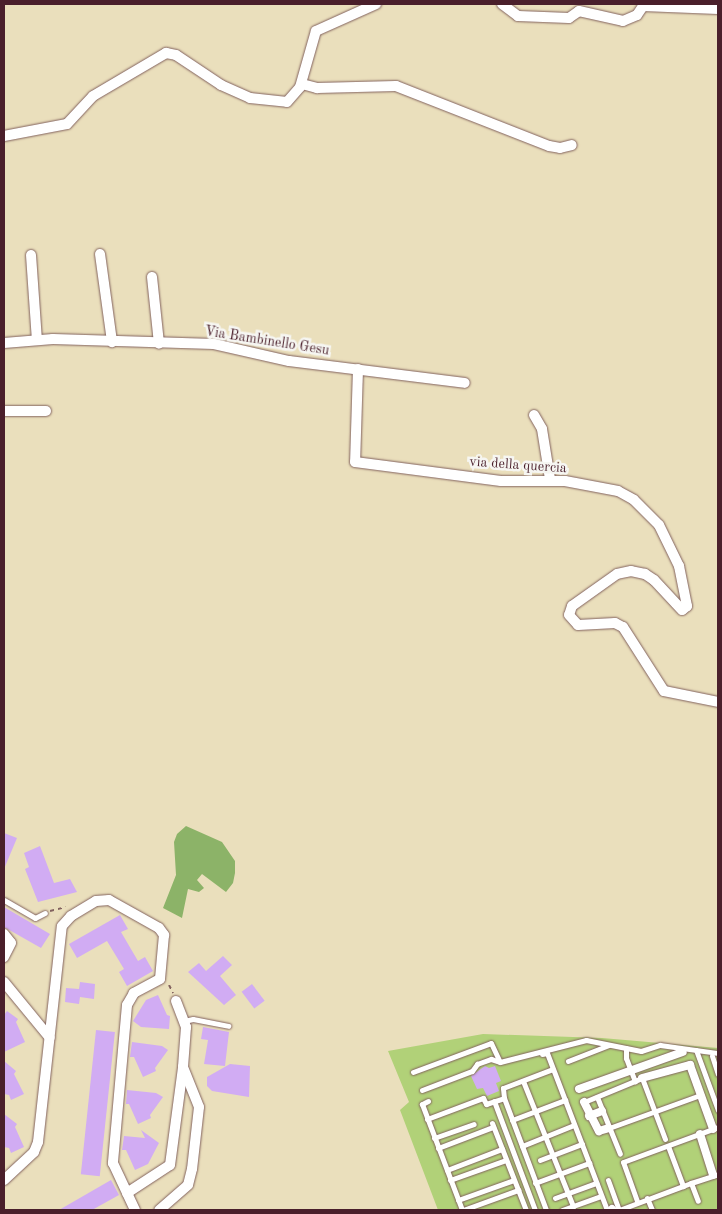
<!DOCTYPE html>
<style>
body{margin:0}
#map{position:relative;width:722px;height:1214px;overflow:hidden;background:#eadfbc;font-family:"Old Standard TT",serif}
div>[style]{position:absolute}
.green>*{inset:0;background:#b1d178}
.forest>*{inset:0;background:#8cb368}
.building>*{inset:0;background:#d1acf3;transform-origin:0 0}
.path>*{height:2px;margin-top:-1px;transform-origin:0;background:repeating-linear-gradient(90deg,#82625e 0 4px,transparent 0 8px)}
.roads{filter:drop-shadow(0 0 1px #82625e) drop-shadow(0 0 1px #82625e)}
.service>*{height:5px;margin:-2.5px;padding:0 2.5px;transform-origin:2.5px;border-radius:2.5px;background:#fff}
.pedestrian>*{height:8px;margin:-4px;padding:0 4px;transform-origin:4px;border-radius:4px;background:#fff}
.minor>*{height:10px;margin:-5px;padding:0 5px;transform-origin:5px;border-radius:5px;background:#fff}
span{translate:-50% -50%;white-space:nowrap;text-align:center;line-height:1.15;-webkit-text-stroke:5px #f6f6f2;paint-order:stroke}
.street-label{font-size:14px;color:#4a1f2b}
.frame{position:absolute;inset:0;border:5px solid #4a1f2b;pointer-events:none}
</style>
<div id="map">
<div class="green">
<div style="clip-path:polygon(483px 1034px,602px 1038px,718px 1048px,718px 1210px,438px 1210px,400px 1110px,409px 1102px,388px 1051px)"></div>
</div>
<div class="forest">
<div style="clip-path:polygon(186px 826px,222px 842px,235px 861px,235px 873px,233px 883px,226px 892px,202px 874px,197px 880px,204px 888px,199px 892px,188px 889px,182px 918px,163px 908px,176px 875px,174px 842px,177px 834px)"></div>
</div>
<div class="building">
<div style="clip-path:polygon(4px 833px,17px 838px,4px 869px)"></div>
<div style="clip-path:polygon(40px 846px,54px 883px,70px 879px,77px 892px,38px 902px,25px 869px,29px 867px,24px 853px)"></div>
<div style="clip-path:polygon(4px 907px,50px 934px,41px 948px,4px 927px)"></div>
<div style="clip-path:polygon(120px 915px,128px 929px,121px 932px,138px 961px,145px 957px,153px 971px,127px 986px,119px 972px,124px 969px,107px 941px,77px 958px,69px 944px)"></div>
<div style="clip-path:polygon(223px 956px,232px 965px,220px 976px,236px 995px,224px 1005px,188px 972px,199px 963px,206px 971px)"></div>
<div style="clip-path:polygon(80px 982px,95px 984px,94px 999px,80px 997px,79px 1004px,65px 1002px,66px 988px,79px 989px)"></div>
<div style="left:252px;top:984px;width:21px;height:13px;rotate:53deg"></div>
<div style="clip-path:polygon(158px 995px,167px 1015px,170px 1016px,169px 1029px,141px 1027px,133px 1021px,146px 1000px)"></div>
<div style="clip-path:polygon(7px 1011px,18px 1019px,16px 1022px,25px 1042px,4px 1052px,4px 1015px)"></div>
<div style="clip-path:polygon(203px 1027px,229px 1032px,225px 1066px,204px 1064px,208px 1040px,201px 1039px)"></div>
<div style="left:96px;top:1030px;width:19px;height:145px;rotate:6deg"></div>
<div style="clip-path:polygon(132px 1042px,162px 1046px,168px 1050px,155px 1068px,156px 1071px,143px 1077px,134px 1057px,130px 1057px)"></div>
<div style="clip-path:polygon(4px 1061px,16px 1071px,14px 1074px,24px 1094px,11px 1100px,9px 1095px,4px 1094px)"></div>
<div style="clip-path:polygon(230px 1064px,250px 1066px,249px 1097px,212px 1091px,207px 1086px,207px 1077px)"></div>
<div style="clip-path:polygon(485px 1066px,489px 1068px,495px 1066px,501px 1081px,496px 1083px,499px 1091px,487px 1096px,483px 1088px,477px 1089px,471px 1076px)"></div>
<div style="clip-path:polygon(127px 1090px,156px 1093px,163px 1097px,150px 1115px,151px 1118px,138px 1124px,129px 1104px,126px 1104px)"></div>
<div style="clip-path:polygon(4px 1114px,17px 1124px,15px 1127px,24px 1147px,11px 1153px,9px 1148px,4px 1147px)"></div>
<div style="clip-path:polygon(141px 1130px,159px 1143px,148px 1164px,135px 1170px,126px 1150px,122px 1150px,124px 1136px,145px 1138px)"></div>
<div style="clip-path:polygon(111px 1180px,119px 1195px,92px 1210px,59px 1210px)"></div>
</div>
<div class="path">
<div style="left:50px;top:911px;width:16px;rotate:-14deg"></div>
<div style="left:169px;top:985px;width:9px;rotate:63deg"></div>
</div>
<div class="roads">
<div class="service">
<div style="left:4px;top:900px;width:36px;rotate:30deg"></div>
<div style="left:35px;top:918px;width:11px;rotate:-27deg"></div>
<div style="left:184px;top:1021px;width:9px;rotate:-13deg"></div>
<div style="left:193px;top:1019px;width:36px;rotate:11deg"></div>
<div style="left:626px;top:1048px;width:10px;rotate:90deg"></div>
<div style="left:626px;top:1058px;width:25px;rotate:69deg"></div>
<div style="left:696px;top:1050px;width:64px;rotate:69.9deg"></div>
<div style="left:542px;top:1054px;width:5px;rotate:-11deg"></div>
<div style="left:547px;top:1053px;width:168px;rotate:69.1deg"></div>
<div style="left:712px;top:1056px;width:19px;rotate:72deg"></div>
<div style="left:568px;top:1061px;width:44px;rotate:-21.3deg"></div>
<div style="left:413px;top:1072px;width:83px;rotate:-20.4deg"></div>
<div style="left:491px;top:1043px;width:21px;rotate:65deg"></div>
<div style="left:523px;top:1081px;width:135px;rotate:68.2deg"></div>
<div style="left:422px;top:1090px;width:53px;rotate:-20.8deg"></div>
<div style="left:472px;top:1071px;width:9px;rotate:-54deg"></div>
<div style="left:477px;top:1064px;width:15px;rotate:-20deg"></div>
<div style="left:491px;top:1059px;width:9px;rotate:18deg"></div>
<div style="left:500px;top:1062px;width:89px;rotate:-14.3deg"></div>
<div style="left:586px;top:1040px;width:56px;rotate:11.3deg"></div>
<div style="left:641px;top:1051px;width:20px;rotate:-18deg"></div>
<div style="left:660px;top:1045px;width:59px;rotate:7.9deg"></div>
<div style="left:597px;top:1097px;width:61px;rotate:68deg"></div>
<div style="left:504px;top:1098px;width:120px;rotate:69.4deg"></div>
<div style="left:428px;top:1101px;width:7px;rotate:153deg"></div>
<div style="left:422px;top:1104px;width:113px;rotate:69.3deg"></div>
<div style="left:494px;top:1101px;width:116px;rotate:69.4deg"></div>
<div style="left:584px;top:1102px;width:63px;rotate:-22.5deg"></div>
<div style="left:642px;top:1078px;width:65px;rotate:69.3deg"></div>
<div style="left:427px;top:1119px;width:60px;rotate:-20.6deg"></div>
<div style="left:483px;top:1098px;width:7px;rotate:63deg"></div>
<div style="left:486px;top:1104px;width:19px;rotate:-18deg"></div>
<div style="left:504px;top:1098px;width:10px;rotate:-96deg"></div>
<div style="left:503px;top:1088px;width:53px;rotate:-20.8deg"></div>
<div style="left:512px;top:1120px;width:57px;rotate:-20.7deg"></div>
<div style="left:492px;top:1123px;width:93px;rotate:68.7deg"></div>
<div style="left:609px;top:1128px;width:97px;rotate:-19.9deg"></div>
<div style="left:434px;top:1138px;width:42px;rotate:-19.3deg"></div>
<div style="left:522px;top:1146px;width:56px;rotate:-22deg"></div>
<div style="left:668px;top:1146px;width:43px;rotate:69.4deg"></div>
<div style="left:683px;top:1186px;width:9px;rotate:-21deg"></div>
<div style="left:691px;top:1183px;width:19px;rotate:69deg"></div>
<div style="left:438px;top:1148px;width:59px;rotate:-20.9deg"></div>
<div style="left:540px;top:1160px;width:45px;rotate:-20.9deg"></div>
<div style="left:447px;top:1170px;width:59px;rotate:-20.9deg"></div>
<div style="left:450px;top:1180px;width:59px;rotate:-19.7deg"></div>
<div style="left:608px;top:1180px;width:32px;rotate:70deg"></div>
<div style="left:619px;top:1210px;width:68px;rotate:-20.6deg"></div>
<div style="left:535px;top:1183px;width:58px;rotate:-20.3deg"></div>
<div style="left:691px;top:1183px;width:28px;rotate:-18deg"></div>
<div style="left:555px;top:1198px;width:44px;rotate:-20.1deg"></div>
<div style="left:647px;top:1198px;width:13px;rotate:67deg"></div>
<div style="left:458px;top:1200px;width:59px;rotate:-19.7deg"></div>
<div style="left:637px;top:1201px;width:41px;rotate:-109.7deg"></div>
<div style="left:623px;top:1162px;width:101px;rotate:-20.2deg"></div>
<div style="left:463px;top:1210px;width:59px;rotate:-20deg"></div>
<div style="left:562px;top:1210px;width:41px;rotate:-19.7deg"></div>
</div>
<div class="pedestrian">
<div style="left:642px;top:1078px;width:50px;rotate:-15.2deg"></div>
<div style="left:690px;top:1065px;width:68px;rotate:70.2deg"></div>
<div style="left:579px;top:1089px;width:110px;rotate:-19.6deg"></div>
<div style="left:584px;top:1102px;width:33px;rotate:63deg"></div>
<div style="left:599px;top:1131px;width:10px;rotate:-17deg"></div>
<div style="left:589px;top:1116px;width:14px;rotate:-21deg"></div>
<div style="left:700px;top:1134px;width:43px;rotate:72.4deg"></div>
<div style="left:612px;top:1209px;width:1px;rotate:45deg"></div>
</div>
<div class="minor">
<div style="left:502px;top:4px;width:20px;rotate:37deg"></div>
<div style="left:518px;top:16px;width:51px;rotate:2.2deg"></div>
<div style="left:569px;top:18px;width:12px;rotate:-35deg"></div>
<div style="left:579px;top:11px;width:45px;rotate:12.8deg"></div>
<div style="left:623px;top:21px;width:15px;rotate:-23deg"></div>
<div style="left:637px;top:15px;width:11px;rotate:-56deg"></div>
<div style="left:643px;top:6px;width:75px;rotate:2.3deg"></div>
<div style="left:302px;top:84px;width:16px;rotate:15deg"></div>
<div style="left:317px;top:88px;width:79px;rotate:-1.5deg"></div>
<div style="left:396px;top:86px;width:164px;rotate:21.4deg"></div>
<div style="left:549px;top:146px;width:11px;rotate:10deg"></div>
<div style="left:560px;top:148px;width:12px;rotate:-14deg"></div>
<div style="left:4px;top:136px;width:64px;rotate:-10.8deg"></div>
<div style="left:67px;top:124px;width:38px;rotate:-47deg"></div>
<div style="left:93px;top:96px;width:85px;rotate:-30.5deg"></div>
<div style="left:166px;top:53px;width:10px;rotate:11deg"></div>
<div style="left:176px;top:55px;width:54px;rotate:33.7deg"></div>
<div style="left:221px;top:85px;width:32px;rotate:24deg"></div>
<div style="left:250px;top:98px;width:37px;rotate:6deg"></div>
<div style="left:287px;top:102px;width:20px;rotate:-49deg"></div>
<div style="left:300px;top:87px;width:58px;rotate:-74.1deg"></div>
<div style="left:316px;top:31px;width:66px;rotate:-24.2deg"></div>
<div style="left:100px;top:254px;width:89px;rotate:82.2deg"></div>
<div style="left:31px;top:255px;width:85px;rotate:86deg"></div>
<div style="left:152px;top:277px;width:67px;rotate:84deg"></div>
<div style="left:4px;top:343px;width:49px;rotate:-4.7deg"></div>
<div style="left:53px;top:339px;width:161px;rotate:1.8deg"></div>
<div style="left:214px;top:344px;width:77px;rotate:12.8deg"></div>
<div style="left:289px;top:361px;width:177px;rotate:7.1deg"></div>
<div style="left:358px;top:369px;width:93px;rotate:91.8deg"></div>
<div style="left:355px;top:462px;width:147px;rotate:7.4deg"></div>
<div style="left:501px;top:481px;width:64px"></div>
<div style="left:565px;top:481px;width:54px;rotate:10.7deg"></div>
<div style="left:618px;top:491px;width:18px;rotate:29deg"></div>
<div style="left:634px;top:500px;width:35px;rotate:45deg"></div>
<div style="left:659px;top:525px;width:46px;rotate:64deg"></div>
<div style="left:679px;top:566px;width:41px;rotate:78.7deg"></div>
<div style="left:687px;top:606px;width:6px;rotate:141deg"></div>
<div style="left:682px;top:610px;width:41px;rotate:-133deg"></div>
<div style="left:654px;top:580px;width:11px;rotate:-146deg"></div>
<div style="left:645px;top:574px;width:14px;rotate:-168deg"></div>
<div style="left:631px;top:571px;width:14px;rotate:168deg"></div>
<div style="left:617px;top:574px;width:55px;rotate:144.6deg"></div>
<div style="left:572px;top:606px;width:9px;rotate:108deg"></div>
<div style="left:569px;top:615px;width:13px;rotate:48deg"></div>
<div style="left:578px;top:625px;width:37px;rotate:-3deg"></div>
<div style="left:615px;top:623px;width:9px;rotate:27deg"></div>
<div style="left:623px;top:627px;width:76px;rotate:57.4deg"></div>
<div style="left:664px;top:691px;width:55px;rotate:11.5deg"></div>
<div style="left:4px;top:411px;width:42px"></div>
<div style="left:534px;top:415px;width:16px;rotate:60deg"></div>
<div style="left:542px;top:429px;width:51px;rotate:80.9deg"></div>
<div style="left:4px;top:934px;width:11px;rotate:52deg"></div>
<div style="left:11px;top:943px;width:16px;rotate:117deg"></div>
<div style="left:4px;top:982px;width:72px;rotate:50.6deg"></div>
<div style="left:176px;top:1001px;width:28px;rotate:69deg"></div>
<div style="left:186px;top:1027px;width:40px;rotate:94.3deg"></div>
<div style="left:4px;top:1180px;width:41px;rotate:-43deg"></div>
<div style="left:34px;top:1152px;width:11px;rotate:-68deg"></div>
<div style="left:38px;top:1142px;width:217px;rotate:-83.7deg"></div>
<div style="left:62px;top:926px;width:13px;rotate:-48deg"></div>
<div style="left:71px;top:916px;width:29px;rotate:-31deg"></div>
<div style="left:96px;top:901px;width:13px;rotate:-4deg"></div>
<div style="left:109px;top:900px;width:57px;rotate:29.2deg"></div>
<div style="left:159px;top:928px;width:9px;rotate:54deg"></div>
<div style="left:164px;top:935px;width:44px;rotate:95.2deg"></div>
<div style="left:160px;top:979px;width:30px;rotate:152deg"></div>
<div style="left:134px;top:993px;width:14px;rotate:120deg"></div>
<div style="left:127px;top:1005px;width:159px;rotate:95.1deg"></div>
<div style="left:113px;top:1163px;width:52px;rotate:64.9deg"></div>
<div style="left:127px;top:1193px;width:51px;rotate:-33.1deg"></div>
<div style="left:170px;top:1165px;width:99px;rotate:-82.4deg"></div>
<div style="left:183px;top:1067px;width:43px;rotate:68.2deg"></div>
<div style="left:199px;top:1107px;width:62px;rotate:96.4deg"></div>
<div style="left:192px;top:1169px;width:16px;rotate:104deg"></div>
<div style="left:188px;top:1185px;width:38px;rotate:139deg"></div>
</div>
</div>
<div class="street-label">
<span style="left:267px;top:341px;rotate:9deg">Via Bambinello Gesu</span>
<span style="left:518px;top:465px;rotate:4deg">via della quercia</span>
</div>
<div class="frame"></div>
</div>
